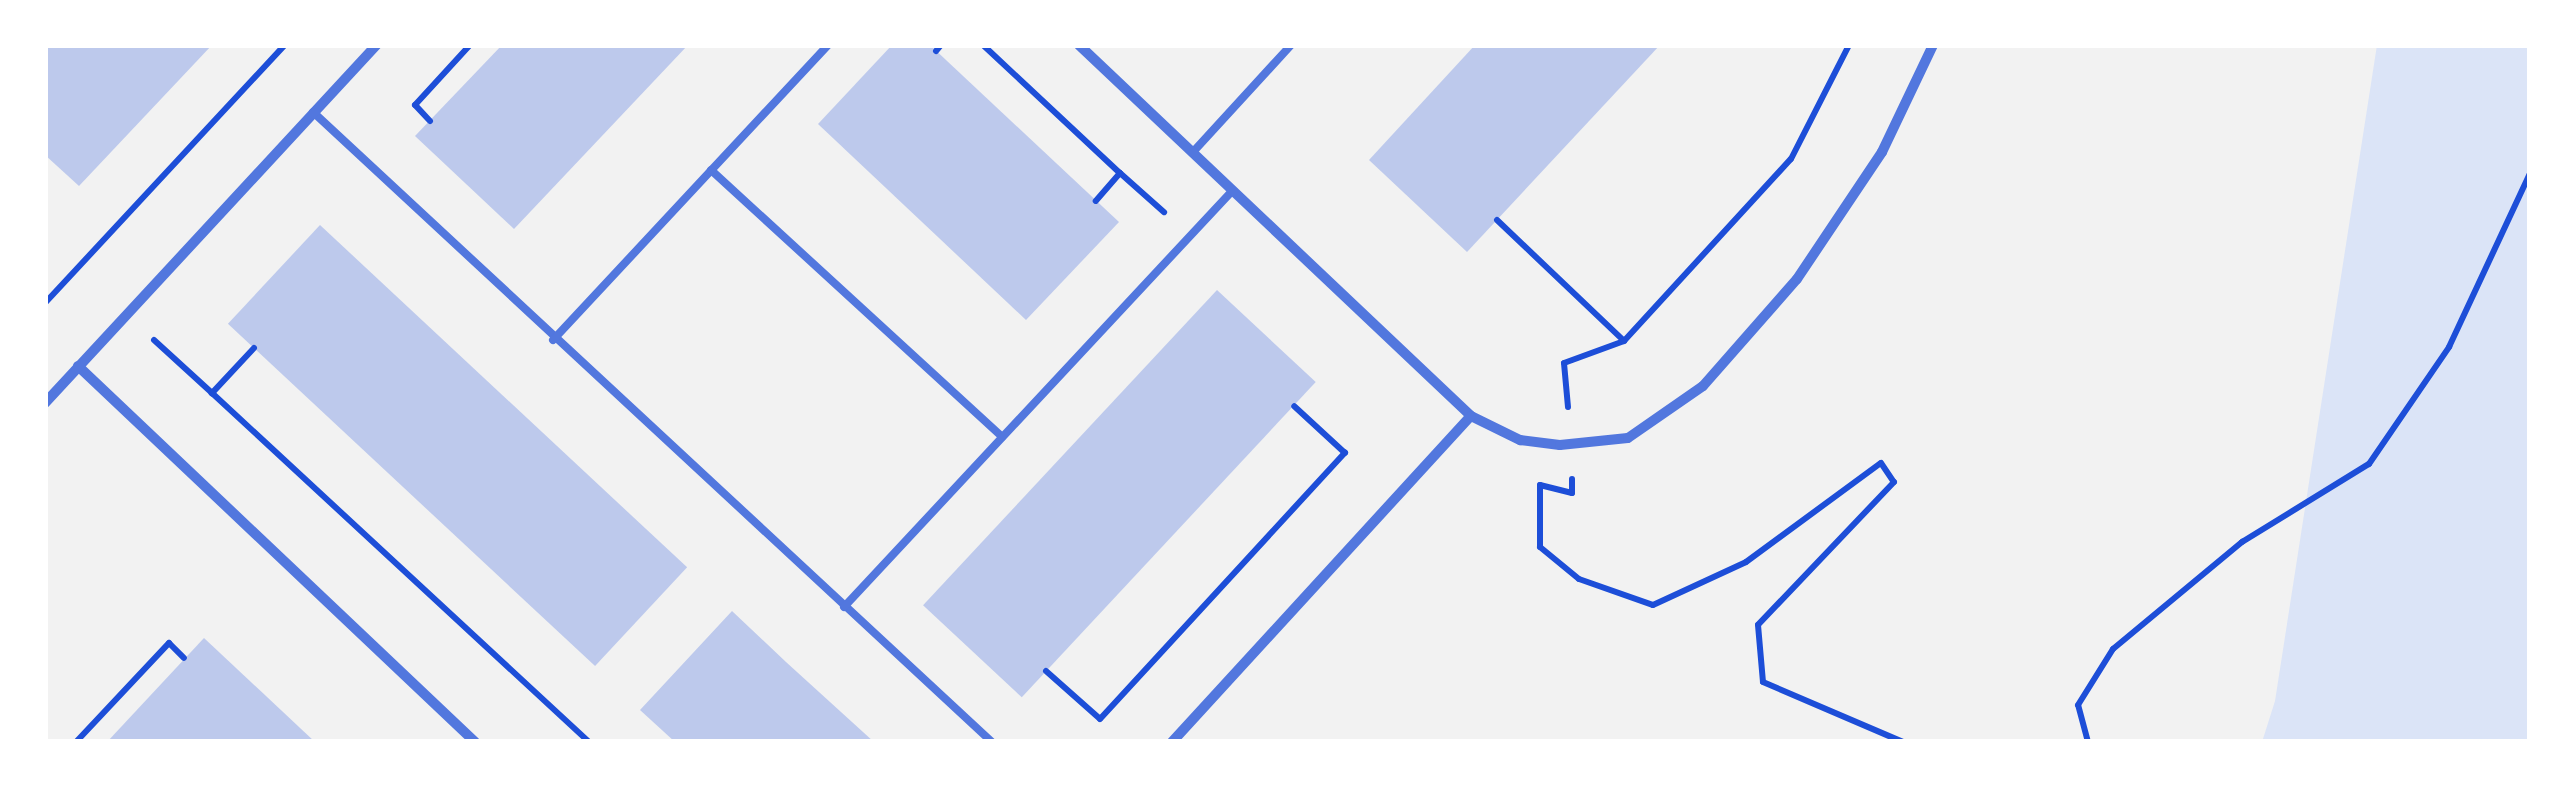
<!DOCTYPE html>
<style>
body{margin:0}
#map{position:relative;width:2575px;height:787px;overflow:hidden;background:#f2f2f2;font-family:"Work Sans",sans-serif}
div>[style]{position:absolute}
.green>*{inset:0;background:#dbe4f7}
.building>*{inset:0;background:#bdc9ec;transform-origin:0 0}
.path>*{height:6px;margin:-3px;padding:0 3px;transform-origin:3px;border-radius:3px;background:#1d4ed8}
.service>*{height:8px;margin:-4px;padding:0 4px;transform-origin:4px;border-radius:4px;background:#5277de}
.minor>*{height:10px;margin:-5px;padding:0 5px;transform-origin:5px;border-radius:5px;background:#5277de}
span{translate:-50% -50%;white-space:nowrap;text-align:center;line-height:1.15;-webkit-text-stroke:10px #fff;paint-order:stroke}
.frame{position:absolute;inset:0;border:48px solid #fff;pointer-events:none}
</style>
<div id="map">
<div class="green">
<div style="clip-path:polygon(2377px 45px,2530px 45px,2530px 742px,2262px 742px,2275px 701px)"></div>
</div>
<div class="building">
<div style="clip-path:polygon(45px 45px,212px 45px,79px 186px,45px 155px)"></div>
<div style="clip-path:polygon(502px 45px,688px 45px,514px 229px,415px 136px)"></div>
<div style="clip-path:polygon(892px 45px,930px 45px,1119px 222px,1026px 320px,818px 124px)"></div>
<div style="clip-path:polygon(1475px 45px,1660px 45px,1467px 252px,1369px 160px)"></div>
<div style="left:320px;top:225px;width:502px;height:135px;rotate:43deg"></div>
<div style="left:1217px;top:290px;width:135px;height:431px;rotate:43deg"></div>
<div style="clip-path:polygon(732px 611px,786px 662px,874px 742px,675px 742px,640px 710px)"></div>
<div style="clip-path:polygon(204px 638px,315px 742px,107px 742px)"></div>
</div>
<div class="path">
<div style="left:983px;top:45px;width:187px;rotate:43.1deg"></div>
<div style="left:1120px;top:173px;width:37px;rotate:131deg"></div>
<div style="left:936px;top:51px;width:8px;rotate:-50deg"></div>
<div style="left:430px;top:121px;width:22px;rotate:-133deg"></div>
<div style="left:415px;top:105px;width:81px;rotate:-47.5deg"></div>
<div style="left:1120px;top:173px;width:59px;rotate:41.6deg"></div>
<div style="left:1497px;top:220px;width:175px;rotate:43.6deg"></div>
<div style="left:1624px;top:341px;width:247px;rotate:-47.5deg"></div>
<div style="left:1791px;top:159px;width:128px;rotate:-63deg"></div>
<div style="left:45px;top:303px;width:352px;rotate:-47.1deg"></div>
<div style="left:154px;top:340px;width:79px;rotate:42.4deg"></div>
<div style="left:254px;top:348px;width:62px;rotate:133deg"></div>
<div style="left:212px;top:393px;width:514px;rotate:42.79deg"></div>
<div style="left:1568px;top:407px;width:44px;rotate:-95.2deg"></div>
<div style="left:1564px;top:363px;width:64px;rotate:-20.1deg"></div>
<div style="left:1572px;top:479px;width:14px;rotate:90deg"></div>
<div style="left:1572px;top:493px;width:33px;rotate:-166deg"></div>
<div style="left:1540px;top:485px;width:62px;rotate:90deg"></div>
<div style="left:1540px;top:547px;width:50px;rotate:39.4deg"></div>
<div style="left:1579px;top:579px;width:78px;rotate:19.4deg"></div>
<div style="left:1653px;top:605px;width:102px;rotate:-24.8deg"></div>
<div style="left:1746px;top:562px;width:167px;rotate:-36.3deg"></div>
<div style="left:1881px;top:463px;width:23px;rotate:56deg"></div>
<div style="left:1894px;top:482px;width:197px;rotate:133.6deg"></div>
<div style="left:1758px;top:625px;width:57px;rotate:85deg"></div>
<div style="left:1763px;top:682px;width:152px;rotate:23.2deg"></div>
<div style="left:1046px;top:671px;width:72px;rotate:41.6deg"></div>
<div style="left:1100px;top:719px;width:362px;rotate:-47.4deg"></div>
<div style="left:1345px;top:453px;width:69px;rotate:-137.3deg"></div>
<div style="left:76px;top:742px;width:136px;rotate:-46.8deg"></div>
<div style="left:169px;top:643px;width:21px;rotate:45deg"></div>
<div style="left:2088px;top:742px;width:38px;rotate:-105deg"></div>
<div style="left:2078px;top:705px;width:66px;rotate:-58deg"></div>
<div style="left:2113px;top:649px;width:168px;rotate:-39.7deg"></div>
<div style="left:2242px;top:542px;width:149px;rotate:-31.6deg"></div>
<div style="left:2369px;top:464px;width:142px;rotate:-55.6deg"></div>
<div style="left:2449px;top:347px;width:192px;rotate:-65deg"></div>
</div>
<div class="service">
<div style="left:313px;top:112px;width:926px;rotate:42.86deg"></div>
<div style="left:1193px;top:152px;width:145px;rotate:-47.5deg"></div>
<div style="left:711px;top:170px;width:395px;rotate:42.5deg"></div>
<div style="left:553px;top:340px;width:403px;rotate:-47deg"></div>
<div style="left:844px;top:607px;width:570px;rotate:-46.99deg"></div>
</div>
<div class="minor">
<div style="left:1079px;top:45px;width:540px;rotate:43.42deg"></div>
<div style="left:1471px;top:416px;width:55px;rotate:26.1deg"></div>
<div style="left:1520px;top:440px;width:40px;rotate:7.1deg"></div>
<div style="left:1560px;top:445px;width:68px;rotate:-5.9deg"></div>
<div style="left:1628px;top:438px;width:91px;rotate:-34.7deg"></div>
<div style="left:1703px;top:386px;width:142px;rotate:-48.7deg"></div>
<div style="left:1797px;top:279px;width:153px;rotate:-56.2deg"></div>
<div style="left:1882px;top:152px;width:119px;rotate:-64.5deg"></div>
<div style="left:78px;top:366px;width:547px;rotate:43.44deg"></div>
<div style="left:45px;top:403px;width:488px;rotate:-47.2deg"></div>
<div style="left:1172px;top:742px;width:442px;rotate:-47.5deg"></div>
</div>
<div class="frame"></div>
</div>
